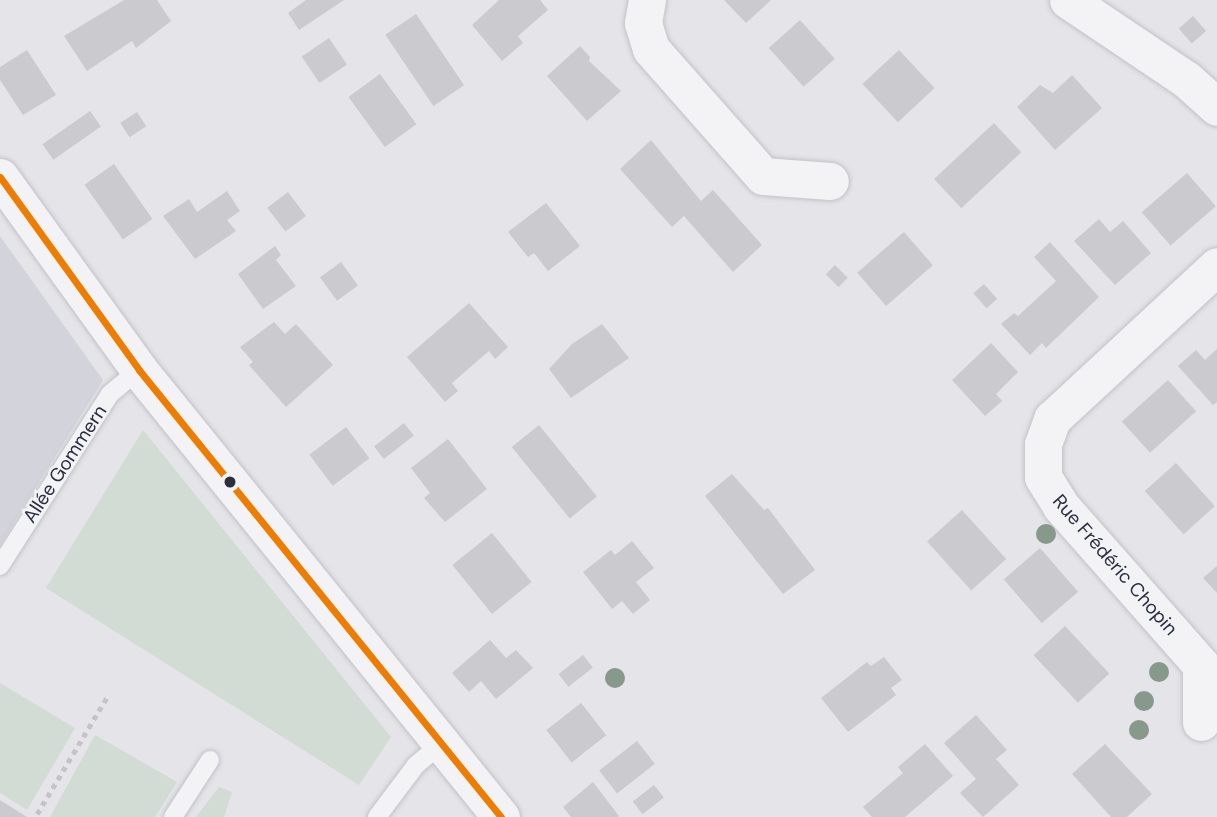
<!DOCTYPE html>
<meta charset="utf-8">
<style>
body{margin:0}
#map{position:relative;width:1217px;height:817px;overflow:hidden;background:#e4e4e9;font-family:"DM Sans",sans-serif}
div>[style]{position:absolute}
.built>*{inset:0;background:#d3d3db}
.green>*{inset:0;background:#d3dbd5}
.building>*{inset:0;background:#cacacf;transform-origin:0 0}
.path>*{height:4.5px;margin-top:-2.25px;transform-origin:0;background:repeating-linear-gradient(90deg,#c3c3c8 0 5px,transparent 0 10px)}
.roads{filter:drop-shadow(0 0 2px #c2c2c7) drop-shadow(0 0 2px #c2c2c7)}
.lane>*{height:18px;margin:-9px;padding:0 9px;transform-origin:9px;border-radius:9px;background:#f3f3f5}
.street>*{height:37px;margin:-18.5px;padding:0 18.5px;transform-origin:18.5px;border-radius:18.5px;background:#f3f3f5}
.bus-1>*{height:7px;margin:-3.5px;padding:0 3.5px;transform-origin:3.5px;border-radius:3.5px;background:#ee7c00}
.trees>*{width:20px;height:20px;margin:-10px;border-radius:50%;background:#87998b}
.dots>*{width:19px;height:19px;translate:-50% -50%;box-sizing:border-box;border:4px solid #f2f3f7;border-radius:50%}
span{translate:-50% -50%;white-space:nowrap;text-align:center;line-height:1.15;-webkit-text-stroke:5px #f2f3f7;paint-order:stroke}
.street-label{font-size:19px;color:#2c2e40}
</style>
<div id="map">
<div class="built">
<div style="clip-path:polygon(0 236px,103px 380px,0 545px)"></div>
</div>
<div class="green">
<div style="clip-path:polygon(143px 430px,391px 737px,359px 785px,46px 588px)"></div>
<div style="clip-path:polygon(0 683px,75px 728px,27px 810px,0 793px)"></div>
<div style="clip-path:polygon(95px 735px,177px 782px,155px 817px,50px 817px)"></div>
<div style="clip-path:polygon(219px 787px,232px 792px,224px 817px,196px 817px)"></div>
</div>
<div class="building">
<div style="clip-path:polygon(124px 0,157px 0,171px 21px,136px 48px,132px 41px,87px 71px,64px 36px)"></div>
<div style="clip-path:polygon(306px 0,344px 0,299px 30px,288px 13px)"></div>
<div style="clip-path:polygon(499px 0,540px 0,548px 10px,518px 36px,523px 43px,502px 61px,472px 25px)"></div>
<div style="clip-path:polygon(724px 0,771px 0,746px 23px)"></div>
<div style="left:416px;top:14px;width:86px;height:37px;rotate:56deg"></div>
<div style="left:1193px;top:16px;width:20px;height:19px;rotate:49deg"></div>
<div style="left:800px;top:20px;width:52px;height:42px;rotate:48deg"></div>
<div style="left:329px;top:38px;width:32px;height:33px;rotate:56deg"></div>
<div style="clip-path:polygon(580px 46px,590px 57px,589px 61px,621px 91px,587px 121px,547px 76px)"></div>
<div style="clip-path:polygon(27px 50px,56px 95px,23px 115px,0 80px,0 67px)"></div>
<div style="left:899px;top:50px;width:52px;height:50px;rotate:47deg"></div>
<div style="left:380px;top:74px;width:62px;height:39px;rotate:54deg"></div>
<div style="clip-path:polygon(1072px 75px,1102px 108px,1055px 150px,1017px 107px,1040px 85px,1053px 93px)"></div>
<div style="left:90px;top:111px;width:19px;height:58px;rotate:55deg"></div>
<div style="left:137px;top:112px;width:17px;height:20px;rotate:57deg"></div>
<div style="left:994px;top:123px;width:40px;height:82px;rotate:47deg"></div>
<div style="clip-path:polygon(651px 140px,701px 201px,713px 190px,762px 245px,733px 272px,684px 216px,672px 227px,620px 169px)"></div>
<div style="left:114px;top:164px;width:67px;height:36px;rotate:55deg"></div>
<div style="left:1187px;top:173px;width:44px;height:60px;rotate:49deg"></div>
<div style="clip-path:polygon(227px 191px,240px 211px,227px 220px,236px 231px,195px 259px,163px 216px,189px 199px,197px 212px)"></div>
<div style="left:288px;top:192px;width:30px;height:26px;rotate:53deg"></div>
<div style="clip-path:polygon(546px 203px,580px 246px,548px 271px,534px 253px,528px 257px,508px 232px)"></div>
<div style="clip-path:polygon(1099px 219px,1110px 232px,1123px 221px,1151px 253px,1115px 285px,1074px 241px)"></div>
<div style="left:904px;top:232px;width:44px;height:62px;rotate:49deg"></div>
<div style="clip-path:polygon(1050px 242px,1099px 297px,1046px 348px,1042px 343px,1030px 355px,1001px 324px,1014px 313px,1018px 316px,1056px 281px,1034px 257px)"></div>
<div style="clip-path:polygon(275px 246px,281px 255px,276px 260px,296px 286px,263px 309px,238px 274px)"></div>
<div style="left:341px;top:262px;width:29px;height:26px;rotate:54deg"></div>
<div style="left:835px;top:265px;width:18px;height:13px;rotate:45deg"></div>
<div style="left:984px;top:284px;width:20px;height:14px;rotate:49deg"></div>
<div style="clip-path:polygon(469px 303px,508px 347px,495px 359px,489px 351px,452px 383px,458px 391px,445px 402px,407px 357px)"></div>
<div style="clip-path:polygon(274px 322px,285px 334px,296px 324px,333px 365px,286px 407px,249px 365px,253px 362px,240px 347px)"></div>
<div style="clip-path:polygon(602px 324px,629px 358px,571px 398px,549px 369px,572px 344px)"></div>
<div style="clip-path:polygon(991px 343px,1018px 372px,996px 394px,1002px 401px,985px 416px,952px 380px)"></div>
<div style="clip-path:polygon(1217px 349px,1217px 402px,1213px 405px,1178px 366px,1196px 350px,1205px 360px)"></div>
<div style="left:1168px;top:380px;width:42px;height:62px;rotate:48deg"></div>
<div style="left:404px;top:423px;width:16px;height:38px;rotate:52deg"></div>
<div style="left:539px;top:425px;width:92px;height:35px;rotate:51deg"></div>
<div style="left:346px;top:427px;width:39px;height:46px;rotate:53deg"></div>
<div style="clip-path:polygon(448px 439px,487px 489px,445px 522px,424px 498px,430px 493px,411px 468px)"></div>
<div style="left:1176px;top:463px;width:58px;height:42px;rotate:48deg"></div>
<div style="clip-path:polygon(732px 474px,764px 510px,768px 508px,815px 570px,783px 594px,705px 496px)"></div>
<div style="left:962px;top:510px;width:66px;height:47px;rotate:48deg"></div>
<div style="left:492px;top:533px;width:63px;height:51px;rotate:51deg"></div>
<div style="clip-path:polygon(632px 541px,654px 568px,636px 582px,650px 600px,633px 614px,622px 601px,612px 609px,583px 572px,611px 550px,615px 555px)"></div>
<div style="left:1040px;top:548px;width:58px;height:48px;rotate:49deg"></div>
<div style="clip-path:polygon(1217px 566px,1217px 593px,1203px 578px)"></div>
<div style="left:1065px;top:626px;width:65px;height:43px;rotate:47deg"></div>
<div style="clip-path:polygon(490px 640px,506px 658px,516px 650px,533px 668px,496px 699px,481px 681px,469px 692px,452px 673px)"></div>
<div style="left:583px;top:655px;width:16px;height:31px;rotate:52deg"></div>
<div style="clip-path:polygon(884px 657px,902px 680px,891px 688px,896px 695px,848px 732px,821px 698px,867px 662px,871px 666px)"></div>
<div style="left:581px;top:703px;width:41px;height:44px;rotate:52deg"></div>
<div style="clip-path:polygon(976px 715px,1007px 750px,996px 759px,1019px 785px,983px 817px,960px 793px,976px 779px,944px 743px)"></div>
<div style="left:637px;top:741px;width:29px;height:48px;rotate:52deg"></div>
<div style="clip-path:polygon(925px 744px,953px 776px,905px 817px,872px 817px,863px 807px,903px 773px,898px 767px)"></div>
<div style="clip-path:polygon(1105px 744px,1152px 794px,1127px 817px,1111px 817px,1072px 774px)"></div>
<div style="clip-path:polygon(593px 782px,619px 816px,618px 817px,571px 817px,563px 807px)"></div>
<div style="left:654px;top:785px;width:16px;height:27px;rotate:52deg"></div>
<div style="clip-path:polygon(0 800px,27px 817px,0 817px)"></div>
</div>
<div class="path">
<div style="left:37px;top:814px;width:136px;rotate:-59.1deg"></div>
</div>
<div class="roads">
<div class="lane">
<div style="left:0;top:566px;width:204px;rotate:-57.4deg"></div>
<div style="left:110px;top:394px;width:38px;rotate:-40deg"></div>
<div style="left:173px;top:817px;width:68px;rotate:-57deg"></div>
<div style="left:377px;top:817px;width:65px;rotate:-53.1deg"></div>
<div style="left:416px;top:765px;width:34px;rotate:-40deg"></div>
</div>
<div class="street">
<div style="left:647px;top:0;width:23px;rotate:100deg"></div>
<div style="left:643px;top:23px;width:27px;rotate:73deg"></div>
<div style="left:651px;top:49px;width:169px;rotate:48.6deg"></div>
<div style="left:763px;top:176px;width:67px;rotate:4.3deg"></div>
<div style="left:1068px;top:0;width:143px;rotate:33.9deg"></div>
<div style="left:1187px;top:80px;width:40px;rotate:42deg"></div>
<div style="left:0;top:177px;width:238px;rotate:54.2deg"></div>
<div style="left:139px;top:370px;width:575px;rotate:51deg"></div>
<div style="left:1201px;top:722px;width:57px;rotate:-90deg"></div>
<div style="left:1201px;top:665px;width:212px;rotate:-131.4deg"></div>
<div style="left:1061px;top:506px;width:34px;rotate:-122deg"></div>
<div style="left:1043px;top:477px;width:33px;rotate:-90deg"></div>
<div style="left:1043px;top:444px;width:27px;rotate:-70deg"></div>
<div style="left:1052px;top:419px;width:225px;rotate:-42.8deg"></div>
</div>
</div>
<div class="bus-1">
<div style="left:0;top:177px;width:238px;rotate:54.2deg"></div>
<div style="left:139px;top:370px;width:575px;rotate:51deg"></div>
</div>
<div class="trees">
<div style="left:1046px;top:534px"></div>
<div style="left:1159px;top:672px"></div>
<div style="left:615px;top:678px"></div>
<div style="left:1144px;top:701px"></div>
<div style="left:1139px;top:730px"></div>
</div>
<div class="dots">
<div style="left:230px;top:482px;background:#2c2e40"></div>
</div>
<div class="street-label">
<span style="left:65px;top:464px;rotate:-57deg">Allée Gommern</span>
<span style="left:1115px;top:565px;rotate:49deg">Rue Frédéric Chopin</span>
</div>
</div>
